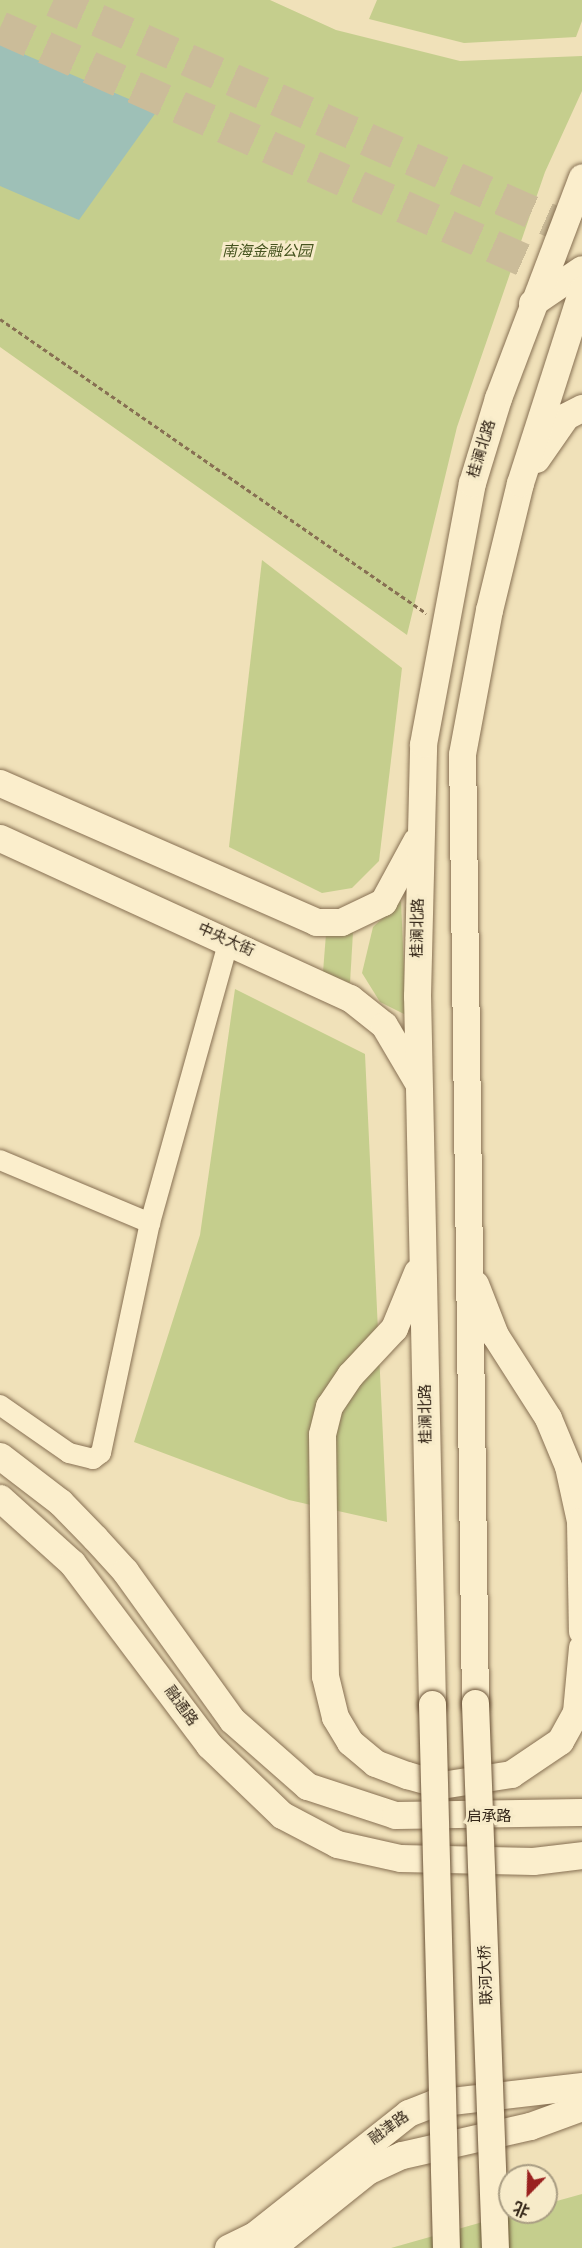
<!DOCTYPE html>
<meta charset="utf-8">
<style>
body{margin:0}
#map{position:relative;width:582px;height:2248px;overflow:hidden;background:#f0e1b9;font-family:"Times New Roman","Noto Sans SC",serif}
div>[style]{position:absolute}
.green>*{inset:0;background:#c5ce8d}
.water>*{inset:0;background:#9ec0b7}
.highway-tunnel>*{height:33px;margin-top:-16.5px;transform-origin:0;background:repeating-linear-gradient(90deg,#cbbc99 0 33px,transparent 0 49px)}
.path>*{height:3px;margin-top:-1.5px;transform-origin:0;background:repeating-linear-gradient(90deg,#877053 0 4.5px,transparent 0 7.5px)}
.roads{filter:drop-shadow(0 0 2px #877053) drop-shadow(0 0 2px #877053)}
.street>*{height:20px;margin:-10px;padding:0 10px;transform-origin:10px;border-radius:10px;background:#fbeecc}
.secondary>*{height:27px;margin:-13.5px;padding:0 13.5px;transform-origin:13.5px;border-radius:13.5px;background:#fbeecc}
.bridges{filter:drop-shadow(0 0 2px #695136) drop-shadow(0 0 2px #695136)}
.secondary-bridge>*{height:27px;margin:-13.5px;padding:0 13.5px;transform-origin:13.5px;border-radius:13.5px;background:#fbeecc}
span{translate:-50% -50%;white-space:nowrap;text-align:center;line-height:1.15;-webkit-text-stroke:6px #f7ebc9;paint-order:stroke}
.park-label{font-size:15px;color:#45531e;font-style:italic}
.street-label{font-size:15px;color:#352719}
.north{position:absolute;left:498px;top:2164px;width:60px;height:60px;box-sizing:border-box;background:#f7ebc9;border:2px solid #a99d83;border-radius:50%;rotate:203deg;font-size:16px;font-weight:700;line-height:24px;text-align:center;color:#352719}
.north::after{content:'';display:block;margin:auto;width:21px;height:27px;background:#9a211f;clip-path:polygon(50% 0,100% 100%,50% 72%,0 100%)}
</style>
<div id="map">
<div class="green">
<div style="clip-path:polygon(0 0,270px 0,336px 30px,460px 61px,582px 56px,582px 91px,545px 172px,457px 427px,407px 635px,0 347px)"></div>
<div style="clip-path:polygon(377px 0,582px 0,582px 21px,576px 37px,464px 43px,369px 19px)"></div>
<div style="clip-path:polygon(262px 560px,402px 668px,379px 861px,352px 888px,322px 893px,229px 847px)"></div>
<div style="clip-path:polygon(401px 901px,406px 1015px,380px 1002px,362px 973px,373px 927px)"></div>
<div style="clip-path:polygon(353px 932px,350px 983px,323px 972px,326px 934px)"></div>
<div style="clip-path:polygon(235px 989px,365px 1054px,387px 1522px,289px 1500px,134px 1442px,200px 1235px)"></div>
<div style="clip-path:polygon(582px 2194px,582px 2248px,391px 2248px,518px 2212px,546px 2212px,546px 2204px)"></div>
</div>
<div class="water">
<div style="clip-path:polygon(0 44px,157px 111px,79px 220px,0 186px)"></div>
</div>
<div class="highway-tunnel">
<div style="left:53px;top:0;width:578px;rotate:23.86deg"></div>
<div style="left:0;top:27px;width:628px;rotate:23.95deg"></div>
</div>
<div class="path">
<div style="left:0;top:319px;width:518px;rotate:34.61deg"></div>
</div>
<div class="roads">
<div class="street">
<div style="left:0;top:1160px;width:163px;rotate:22.8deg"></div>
<div style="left:150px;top:1223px;width:293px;rotate:-74.4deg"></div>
<div style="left:0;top:1405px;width:84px;rotate:34.8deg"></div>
<div style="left:69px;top:1453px;width:25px;rotate:14deg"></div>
<div style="left:93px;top:1459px;width:10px;rotate:-37deg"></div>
<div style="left:101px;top:1453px;width:235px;rotate:-78deg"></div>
</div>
<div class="secondary">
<div style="left:532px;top:303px;width:60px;rotate:-34.2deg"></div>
<div style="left:536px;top:459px;width:52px;rotate:-55.1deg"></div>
<div style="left:566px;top:416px;width:18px;rotate:-27deg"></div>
<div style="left:0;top:783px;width:345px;rotate:23.7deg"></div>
<div style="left:316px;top:922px;width:25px"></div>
<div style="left:341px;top:922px;width:47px;rotate:-25.5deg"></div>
<div style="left:383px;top:902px;width:69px;rotate:-61.6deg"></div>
<div style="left:0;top:838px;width:385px;rotate:24.6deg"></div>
<div style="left:350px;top:998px;width:43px;rotate:38.5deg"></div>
<div style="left:384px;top:1025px;width:65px;rotate:59.5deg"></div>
<div style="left:417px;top:1272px;width:61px;rotate:112.3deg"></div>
<div style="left:394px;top:1328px;width:64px;rotate:133.1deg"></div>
<div style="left:350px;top:1375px;width:37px;rotate:124deg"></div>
<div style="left:329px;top:1406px;width:29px;rotate:104deg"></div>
<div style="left:322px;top:1434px;width:242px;rotate:89.3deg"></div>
<div style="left:325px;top:1676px;width:42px;rotate:76.3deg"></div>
<div style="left:335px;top:1717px;width:29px;rotate:59deg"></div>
<div style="left:350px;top:1742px;width:33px;rotate:40deg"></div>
<div style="left:375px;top:1763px;width:34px;rotate:21deg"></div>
<div style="left:407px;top:1775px;width:35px;rotate:16deg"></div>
<div style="left:441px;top:1785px;width:71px;rotate:-8.9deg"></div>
<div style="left:511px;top:1774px;width:59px;rotate:-34deg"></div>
<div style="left:560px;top:1741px;width:33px;rotate:-61deg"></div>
<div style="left:576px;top:1712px;width:65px;rotate:-84.7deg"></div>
<div style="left:475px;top:1284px;width:55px;rotate:68.6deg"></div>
<div style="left:495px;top:1335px;width:98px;rotate:57.4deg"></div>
<div style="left:548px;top:1418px;width:52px;rotate:67.4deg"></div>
<div style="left:568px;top:1466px;width:56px;rotate:77.7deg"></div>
<div style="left:580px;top:1521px;width:110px;rotate:89deg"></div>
<div style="left:0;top:1456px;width:76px;rotate:37.5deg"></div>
<div style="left:60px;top:1502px;width:50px;rotate:45.8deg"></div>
<div style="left:95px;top:1538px;width:45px;rotate:47.7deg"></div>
<div style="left:125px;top:1571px;width:183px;rotate:54.3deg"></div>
<div style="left:232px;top:1720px;width:100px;rotate:41.3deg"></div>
<div style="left:307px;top:1786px;width:93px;rotate:18.2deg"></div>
<div style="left:395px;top:1815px;width:187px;rotate:-0.9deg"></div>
<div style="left:0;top:1498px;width:97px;rotate:42.1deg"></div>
<div style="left:72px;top:1563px;width:228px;rotate:53deg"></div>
<div style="left:209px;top:1745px;width:101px;rotate:43.8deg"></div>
<div style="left:282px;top:1815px;width:62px;rotate:27.8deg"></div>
<div style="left:337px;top:1844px;width:65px;rotate:12.5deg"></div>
<div style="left:400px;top:1858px;width:133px;rotate:1.3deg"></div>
<div style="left:533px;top:1861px;width:49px;rotate:-7deg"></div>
<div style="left:475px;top:1703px;width:949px;rotate:-90.78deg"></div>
<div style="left:462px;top:754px;width:147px;rotate:-79.4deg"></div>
<div style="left:489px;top:610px;width:131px;rotate:-76.3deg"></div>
<div style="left:520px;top:483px;width:203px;rotate:-72.2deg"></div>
<div style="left:432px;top:1704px;width:708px;rotate:-91.21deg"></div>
<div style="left:417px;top:996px;width:252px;rotate:-88.6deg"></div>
<div style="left:423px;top:744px;width:266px;rotate:-79.4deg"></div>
<div style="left:472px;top:483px;width:89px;rotate:-73deg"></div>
<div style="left:498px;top:398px;width:236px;rotate:-69.2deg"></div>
<div style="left:228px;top:2248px;width:28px;rotate:-26deg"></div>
<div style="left:253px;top:2236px;width:198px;rotate:-38.4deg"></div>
<div style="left:408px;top:2113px;width:28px;rotate:-21deg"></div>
<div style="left:434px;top:2103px;width:149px;rotate:-6.6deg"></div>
<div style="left:271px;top:2248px;width:123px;rotate:-38.7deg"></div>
<div style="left:367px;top:2171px;width:38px;rotate:-25deg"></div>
<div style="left:402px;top:2155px;width:131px;rotate:-12.8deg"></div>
<div style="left:530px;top:2126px;width:55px;rotate:-20.1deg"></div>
</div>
</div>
<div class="bridges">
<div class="secondary-bridge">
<div style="left:475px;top:1703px;width:545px;rotate:87.9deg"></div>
<div style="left:432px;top:1704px;width:544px;rotate:88.53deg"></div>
</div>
</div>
<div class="park-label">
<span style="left:267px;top:252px">南海金融公园</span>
</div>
<div class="street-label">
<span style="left:482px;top:449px;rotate:-73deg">桂澜北路</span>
<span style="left:418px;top:928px;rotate:-89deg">桂澜北路</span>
<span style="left:226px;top:940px;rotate:24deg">中央大街</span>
<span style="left:426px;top:1414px;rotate:-91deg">桂澜北路</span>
<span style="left:181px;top:1706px;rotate:54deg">融通路</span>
<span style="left:489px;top:1817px">启承路</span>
<span style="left:486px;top:1975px;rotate:-92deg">联河大桥</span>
<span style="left:389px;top:2128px;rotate:-36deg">融津路</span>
</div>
<div class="north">北</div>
</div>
